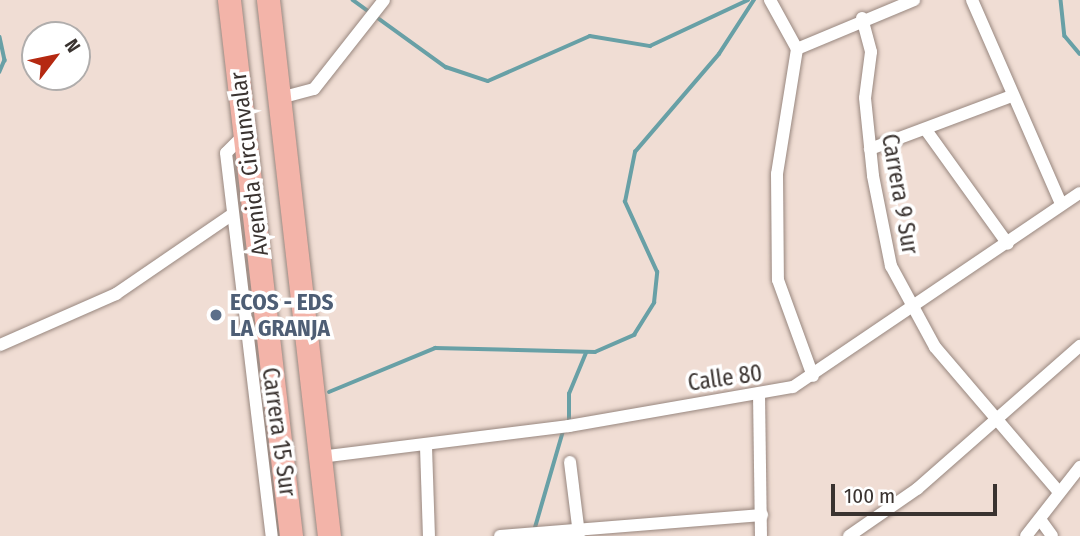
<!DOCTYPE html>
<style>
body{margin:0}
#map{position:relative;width:1080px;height:536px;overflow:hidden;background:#f0ddd4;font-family:"Fira Sans Condensed",sans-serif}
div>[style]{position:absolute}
.stream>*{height:3.5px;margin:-1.75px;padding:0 1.75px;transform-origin:1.75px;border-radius:1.75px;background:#68a0a6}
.roads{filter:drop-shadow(0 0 2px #98877f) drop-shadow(0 0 2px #98877f)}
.street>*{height:12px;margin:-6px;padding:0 6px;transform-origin:6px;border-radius:6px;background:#fff}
.highway>*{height:23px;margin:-11.5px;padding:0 11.5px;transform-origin:11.5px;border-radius:11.5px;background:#f3b4a9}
.dots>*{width:19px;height:19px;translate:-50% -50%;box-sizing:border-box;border:4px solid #fff;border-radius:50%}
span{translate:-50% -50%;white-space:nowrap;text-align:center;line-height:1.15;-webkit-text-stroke:7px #fff;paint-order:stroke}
.street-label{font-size:23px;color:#3a3330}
.service-label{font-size:23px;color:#4e5e75;font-weight:700}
.left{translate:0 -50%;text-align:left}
.north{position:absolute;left:21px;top:21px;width:70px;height:70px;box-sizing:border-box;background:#fff;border:2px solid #b0adac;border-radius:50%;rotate:58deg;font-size:19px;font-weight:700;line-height:28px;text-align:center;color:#3a3330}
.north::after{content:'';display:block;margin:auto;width:24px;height:32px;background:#b52911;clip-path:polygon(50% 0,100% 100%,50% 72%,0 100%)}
.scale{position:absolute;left:831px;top:484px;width:166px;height:32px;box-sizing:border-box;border:4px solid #3a3330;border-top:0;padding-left:9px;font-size:21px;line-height:24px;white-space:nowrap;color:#3a3330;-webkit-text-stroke:5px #fff;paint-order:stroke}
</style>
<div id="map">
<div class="stream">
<div style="left:353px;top:0;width:115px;rotate:35.8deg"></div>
<div style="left:446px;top:67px;width:44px;rotate:18.4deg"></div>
<div style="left:488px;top:81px;width:111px;rotate:-23.8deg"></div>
<div style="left:590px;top:36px;width:61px;rotate:9.5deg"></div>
<div style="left:650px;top:46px;width:108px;rotate:-25.1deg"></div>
<div style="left:1061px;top:0;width:36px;rotate:84deg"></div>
<div style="left:1065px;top:36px;width:23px;rotate:50deg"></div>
<div style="left:0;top:37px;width:24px;rotate:78deg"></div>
<div style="left:5px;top:60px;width:13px;rotate:113deg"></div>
<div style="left:329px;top:392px;width:115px;rotate:-22.5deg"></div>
<div style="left:435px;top:348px;width:160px;rotate:1.4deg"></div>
<div style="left:595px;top:352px;width:43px;rotate:-23.6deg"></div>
<div style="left:634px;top:335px;width:38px;rotate:-58deg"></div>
<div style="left:654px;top:303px;width:31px;rotate:-84deg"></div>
<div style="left:657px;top:272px;width:77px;rotate:-114.6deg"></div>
<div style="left:625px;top:202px;width:51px;rotate:-78.7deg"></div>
<div style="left:635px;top:152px;width:129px;rotate:-49.4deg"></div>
<div style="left:719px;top:54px;width:64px;rotate:-57.1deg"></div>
<div style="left:569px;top:421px;width:27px;rotate:-90deg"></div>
<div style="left:569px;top:394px;width:44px;rotate:-67.5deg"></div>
<div style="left:534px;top:531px;width:104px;rotate:-73.8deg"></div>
</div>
<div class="roads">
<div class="street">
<div style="left:770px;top:0;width:56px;rotate:61.1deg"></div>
<div style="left:797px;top:49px;width:127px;rotate:99.1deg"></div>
<div style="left:777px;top:174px;width:106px;rotate:89.5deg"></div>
<div style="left:778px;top:280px;width:102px;rotate:70deg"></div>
<div style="left:972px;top:0;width:223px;rotate:66.4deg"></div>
<div style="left:862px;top:18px;width:35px;rotate:75deg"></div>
<div style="left:871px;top:52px;width:46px;rotate:97.4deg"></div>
<div style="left:865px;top:98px;width:78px;rotate:84.1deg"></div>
<div style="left:873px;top:176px;width:92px;rotate:78.7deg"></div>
<div style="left:891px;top:266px;width:92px;rotate:61.5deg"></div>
<div style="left:935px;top:347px;width:189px;rotate:49.5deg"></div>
<div style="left:797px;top:49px;width:127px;rotate:-22.7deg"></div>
<div style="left:280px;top:98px;width:35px;rotate:-15deg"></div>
<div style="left:314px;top:89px;width:113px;rotate:-51.8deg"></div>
<div style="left:926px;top:130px;width:140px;rotate:54.3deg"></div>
<div style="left:246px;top:133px;width:28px;rotate:135deg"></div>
<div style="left:226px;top:153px;width:386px;rotate:83.2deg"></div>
<div style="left:870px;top:149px;width:152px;rotate:-20.5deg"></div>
<div style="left:0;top:345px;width:127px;rotate:-23.7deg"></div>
<div style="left:116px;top:294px;width:138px;rotate:-34.4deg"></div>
<div style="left:759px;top:394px;width:142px;rotate:89.2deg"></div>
<div style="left:426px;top:447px;width:89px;rotate:88.1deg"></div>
<div style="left:320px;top:457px;width:251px;rotate:-7.1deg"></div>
<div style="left:569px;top:426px;width:227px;rotate:-9.9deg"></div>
<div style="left:793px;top:387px;width:346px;rotate:-34.1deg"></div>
<div style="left:570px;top:462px;width:73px;rotate:82.9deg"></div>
<div style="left:1042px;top:522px;width:17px;rotate:54deg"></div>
<div style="left:500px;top:536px;width:263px;rotate:-4.6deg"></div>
<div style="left:849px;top:536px;width:83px;rotate:-34.7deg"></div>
<div style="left:917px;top:489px;width:217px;rotate:-41.3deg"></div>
<div style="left:1026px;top:536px;width:88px;rotate:-52deg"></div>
</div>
<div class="highway">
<div style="left:229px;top:0;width:540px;rotate:83.4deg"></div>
<div style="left:268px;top:0;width:539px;rotate:83.51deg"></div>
</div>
</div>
<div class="dots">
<div style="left:216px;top:315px;background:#5c6f8a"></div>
</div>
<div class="street-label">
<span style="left:249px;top:164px;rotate:-97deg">Avenida Circunvalar</span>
<span style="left:900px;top:194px;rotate:80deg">Carrera 9 Sur</span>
<span style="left:725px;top:378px;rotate:-8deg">Calle 80</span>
<span style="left:279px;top:432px;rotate:82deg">Carrera 15 Sur</span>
</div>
<div class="service-label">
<span class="left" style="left:230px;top:315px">ECOS - EDS<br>LA GRANJA</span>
</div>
<div class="north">N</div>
<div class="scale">100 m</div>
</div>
